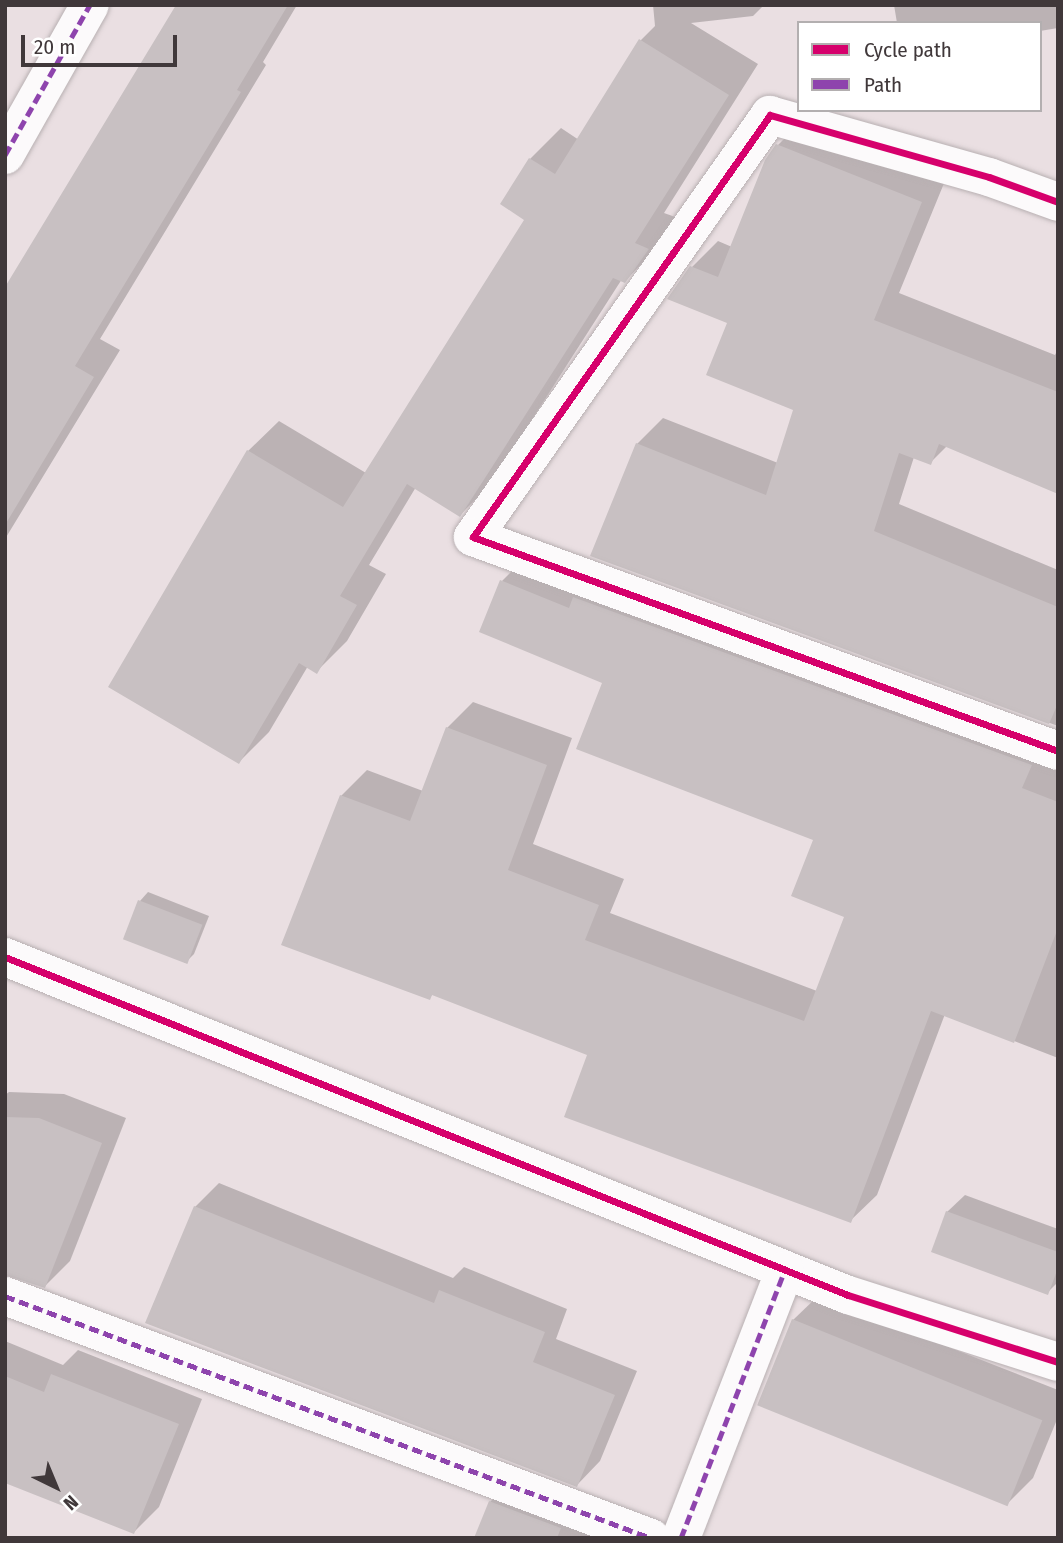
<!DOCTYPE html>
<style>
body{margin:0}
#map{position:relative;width:1063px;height:1543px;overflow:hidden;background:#eadfe2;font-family:"Fira Sans Condensed",sans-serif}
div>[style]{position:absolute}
.shadow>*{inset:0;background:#0003}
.building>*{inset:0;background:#c8c0c2;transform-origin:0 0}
.roads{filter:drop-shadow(0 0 2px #b8b0b2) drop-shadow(0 0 2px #b8b0b2)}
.minor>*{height:38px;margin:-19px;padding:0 19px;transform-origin:19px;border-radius:19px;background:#fcfafb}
.quiet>*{height:5px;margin-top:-2.5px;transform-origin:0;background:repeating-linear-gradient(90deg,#8e44ad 0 10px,transparent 0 15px)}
.cycleway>*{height:7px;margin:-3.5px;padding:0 3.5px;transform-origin:3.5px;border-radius:3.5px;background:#d6006c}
span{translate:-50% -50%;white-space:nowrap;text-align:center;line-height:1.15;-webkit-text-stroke:5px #fff;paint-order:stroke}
.frame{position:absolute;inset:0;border:7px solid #40383a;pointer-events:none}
.legend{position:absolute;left:797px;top:21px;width:245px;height:91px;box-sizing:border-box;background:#fff;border:2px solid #b3afb0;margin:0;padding:9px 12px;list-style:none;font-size:21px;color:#40383a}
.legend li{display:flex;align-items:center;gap:14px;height:35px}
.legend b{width:35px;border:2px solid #b3afb0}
.north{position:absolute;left:21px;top:1452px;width:70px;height:70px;-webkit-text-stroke:5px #fff;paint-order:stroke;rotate:137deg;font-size:19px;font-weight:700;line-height:28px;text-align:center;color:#40383a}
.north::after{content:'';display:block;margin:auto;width:24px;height:32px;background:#40383a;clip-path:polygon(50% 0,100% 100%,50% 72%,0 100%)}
.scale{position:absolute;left:21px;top:35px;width:156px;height:32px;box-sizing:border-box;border:4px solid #40383a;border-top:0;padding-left:9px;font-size:21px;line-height:24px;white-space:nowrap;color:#40383a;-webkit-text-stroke:5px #fff;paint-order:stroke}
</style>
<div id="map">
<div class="shadow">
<div style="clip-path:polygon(178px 5px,297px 5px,263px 62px,266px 65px,100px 339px,120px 350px,5px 539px,5px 291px)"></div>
<div style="clip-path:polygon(653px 5px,764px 5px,753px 16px,691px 23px,758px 64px,664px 213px,678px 218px,655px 250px,625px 281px,622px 279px,490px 485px,460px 515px,416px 487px,369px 565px,386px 574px,347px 641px,317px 671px,308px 666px,269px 732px,239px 762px,248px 451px,279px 421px,366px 473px,527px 219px,502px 203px,530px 159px,561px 128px,579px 140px,641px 40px,655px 26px)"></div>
<div style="clip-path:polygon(894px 5px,1058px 5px,1058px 28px,1040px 31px,1040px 23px,897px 23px)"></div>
<div style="clip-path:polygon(804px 119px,947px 176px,899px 293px,1055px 355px,1058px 349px,1058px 489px,947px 446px,930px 463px,914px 457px,899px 504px,1058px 570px,1058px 726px,592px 555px,637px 444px,663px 418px,778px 463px,796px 409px,692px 267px,718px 241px,732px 247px,778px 145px)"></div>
<div style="clip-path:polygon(528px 555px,1058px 739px,1058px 1058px,945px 1014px,877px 1195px,850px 1221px,590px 1054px,433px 994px,429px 998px,341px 796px,367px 770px,423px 791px,447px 728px,473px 702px,572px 738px,533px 844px,624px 879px,610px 913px,817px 991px,846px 916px,815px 839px,604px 682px,502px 581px)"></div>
<div style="clip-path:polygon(148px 892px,209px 916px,194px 954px,185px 963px,140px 901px)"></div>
<div style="clip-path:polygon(9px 1092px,64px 1094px,126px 1118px,70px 1261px,45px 1286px,5px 1274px,5px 1095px)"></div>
<div style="clip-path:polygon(219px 1183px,453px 1278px,464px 1267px,567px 1309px,556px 1339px,637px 1371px,600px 1461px,577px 1485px,195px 1207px)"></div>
<div style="clip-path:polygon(965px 1195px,1058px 1229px,1058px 1282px,1047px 1293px,947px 1212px)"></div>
<div style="clip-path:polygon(818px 1296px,1058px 1390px,1058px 1417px,1033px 1478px,1008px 1503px,793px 1320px)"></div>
<div style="clip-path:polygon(5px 1341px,63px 1365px,78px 1350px,202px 1399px,159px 1507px,134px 1532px,5px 1482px)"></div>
<div style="clip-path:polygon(521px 1471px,637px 1538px,476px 1538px,490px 1502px)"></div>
</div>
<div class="building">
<div style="clip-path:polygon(176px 5px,288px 5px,237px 90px,241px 92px,75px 366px,94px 377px,5px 525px,5px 287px)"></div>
<div style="clip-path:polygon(639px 39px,729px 95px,635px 243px,649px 249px,625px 283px,613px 278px,460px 517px,407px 484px,340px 596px,357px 605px,317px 674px,299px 663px,239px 764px,108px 687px,247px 450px,343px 507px,524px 220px,500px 204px,529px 158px,555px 174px)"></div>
<div style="clip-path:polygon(776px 144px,922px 202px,874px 320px,1058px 392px,1058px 494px,939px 444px,931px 465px,899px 453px,874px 531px,1058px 607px,1058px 703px,1049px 724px,590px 556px,636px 443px,766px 495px,793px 410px,706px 375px,727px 323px,667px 299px,690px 266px,718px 277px,765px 160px)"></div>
<div style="clip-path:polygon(500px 580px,569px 608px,573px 597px,1032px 765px,1022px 788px,1058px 802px,1058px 928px,1014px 1043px,931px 1011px,851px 1223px,564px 1117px,587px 1055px,432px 995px,430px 1000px,281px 945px,340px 795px,410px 821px,446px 727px,547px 765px,508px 870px,599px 905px,585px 940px,804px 1021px,844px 917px,791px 896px,813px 840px,576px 749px,602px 683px,479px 632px)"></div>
<div style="left:138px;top:900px;width:69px;height:42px;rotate:21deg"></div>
<div style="clip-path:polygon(5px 1117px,39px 1118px,102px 1143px,45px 1288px,5px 1275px)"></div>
<div style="clip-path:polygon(194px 1206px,434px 1303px,439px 1290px,545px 1332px,533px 1362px,615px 1395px,577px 1487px,145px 1323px)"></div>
<div style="clip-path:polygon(946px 1211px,1058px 1252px,1058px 1268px,1048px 1295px,931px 1252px)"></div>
<div style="left:792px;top:1319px;width:270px;height:93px;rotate:22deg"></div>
<div style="clip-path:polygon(51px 1374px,179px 1424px,134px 1534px,5px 1483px,5px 1376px,44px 1392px)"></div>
<div style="clip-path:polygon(489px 1501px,561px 1528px,557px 1538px,474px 1538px)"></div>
</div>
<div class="roads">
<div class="minor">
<div style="left:5px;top:155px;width:172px;rotate:-60.5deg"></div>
<div style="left:1058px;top:202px;width:73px;rotate:-160.1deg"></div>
<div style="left:989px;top:177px;width:228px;rotate:-164.2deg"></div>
<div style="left:770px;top:115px;width:516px;rotate:125.14deg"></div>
<div style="left:473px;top:537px;width:623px;rotate:20.09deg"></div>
<div style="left:5px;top:957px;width:908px;rotate:21.85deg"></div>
<div style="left:848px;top:1295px;width:220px;rotate:17.7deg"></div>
<div style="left:5px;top:1296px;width:690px;rotate:20.54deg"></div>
<div style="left:681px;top:1538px;width:287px;rotate:-68.8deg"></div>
</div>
</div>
<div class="quiet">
<div style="left:5px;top:155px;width:172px;rotate:-60.5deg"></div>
<div style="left:5px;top:1296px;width:690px;rotate:20.54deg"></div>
<div style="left:681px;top:1538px;width:287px;rotate:-68.8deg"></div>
</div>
<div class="cycleway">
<div style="left:1058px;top:202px;width:73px;rotate:-160.1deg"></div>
<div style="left:989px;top:177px;width:228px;rotate:-164.2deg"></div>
<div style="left:770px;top:115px;width:516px;rotate:125.14deg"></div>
<div style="left:473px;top:537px;width:623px;rotate:20.09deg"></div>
<div style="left:5px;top:957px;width:908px;rotate:21.85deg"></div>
<div style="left:848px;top:1295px;width:220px;rotate:17.7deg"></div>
</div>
<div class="frame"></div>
<ul class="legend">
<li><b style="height:9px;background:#d6006c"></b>Cycle path</li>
<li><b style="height:9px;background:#8e44ad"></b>Path</li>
</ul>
<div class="north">N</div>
<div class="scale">20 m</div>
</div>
